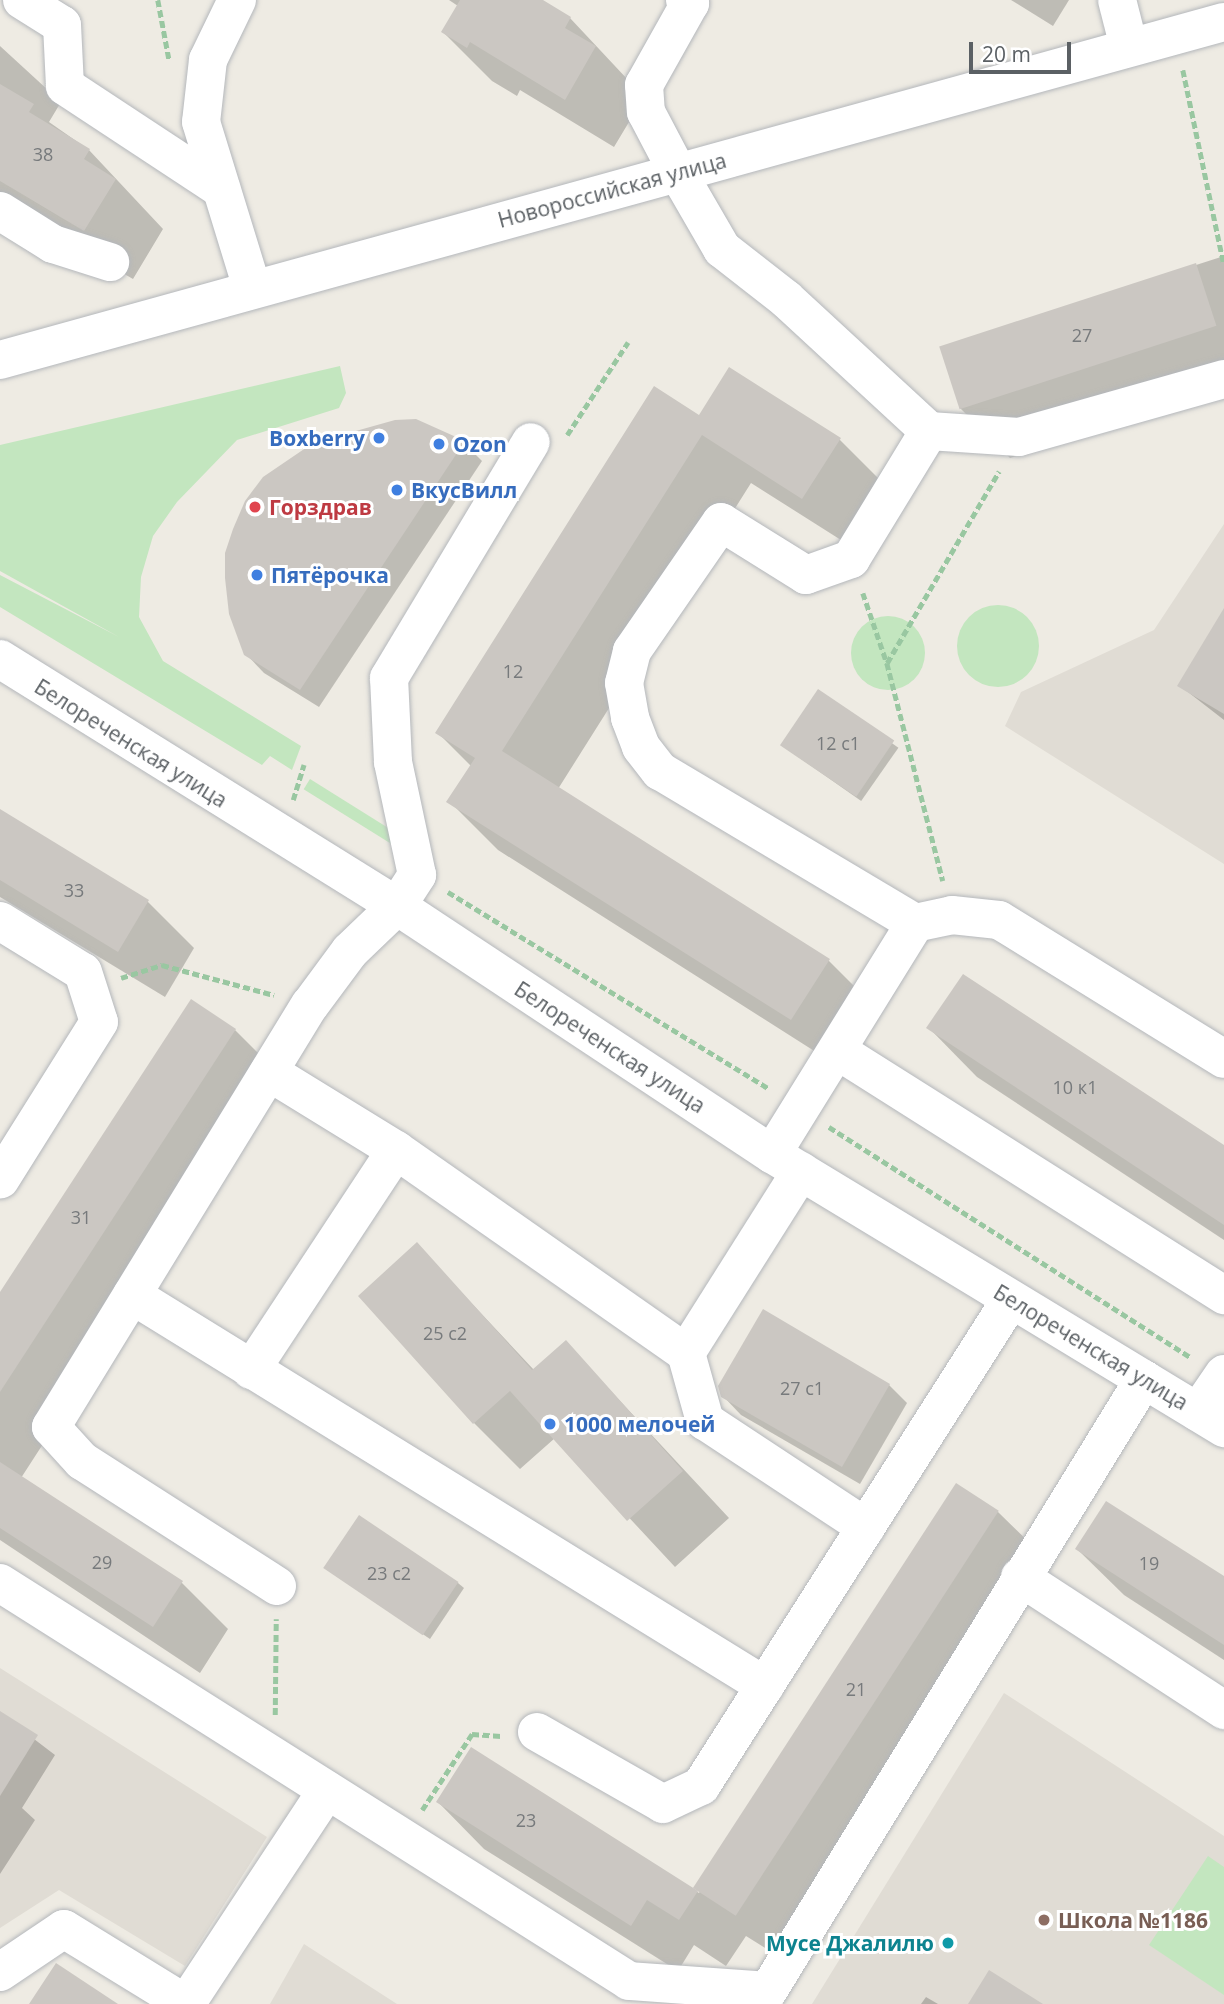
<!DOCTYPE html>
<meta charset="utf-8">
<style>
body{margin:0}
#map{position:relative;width:1224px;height:2004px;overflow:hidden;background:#eeebe3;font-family:"Open Sans",sans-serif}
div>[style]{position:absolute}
.education>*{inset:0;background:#e0dcd4}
.green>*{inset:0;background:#c3e6bf;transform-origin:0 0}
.round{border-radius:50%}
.shadow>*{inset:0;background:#0003;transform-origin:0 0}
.building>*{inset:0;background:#cbc7c2;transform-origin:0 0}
.path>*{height:4.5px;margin-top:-2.25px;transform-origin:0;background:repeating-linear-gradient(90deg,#99c7a1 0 7px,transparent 0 10.5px)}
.roads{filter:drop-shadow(0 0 2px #b4b7bb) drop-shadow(0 0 2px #b4b7bb)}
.minor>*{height:38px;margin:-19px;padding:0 19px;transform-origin:19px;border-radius:19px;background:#fff}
.dots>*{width:19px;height:19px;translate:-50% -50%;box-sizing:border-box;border:4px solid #fff;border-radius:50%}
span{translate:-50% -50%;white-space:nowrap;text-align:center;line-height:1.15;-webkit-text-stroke:6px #fff;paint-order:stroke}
.number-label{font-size:18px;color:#777a7c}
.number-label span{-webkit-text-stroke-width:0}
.street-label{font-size:21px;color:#5b6064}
.shop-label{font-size:21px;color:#366cbe;font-weight:700}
.right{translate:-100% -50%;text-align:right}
.left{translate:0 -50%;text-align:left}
.health-label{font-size:21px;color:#be3a42;font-weight:700}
.education-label{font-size:21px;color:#785e54;font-weight:700}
.culture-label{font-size:21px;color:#0d838f;font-weight:700}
.scale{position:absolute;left:969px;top:42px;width:102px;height:32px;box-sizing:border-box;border:4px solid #5b6064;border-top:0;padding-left:9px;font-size:21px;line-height:24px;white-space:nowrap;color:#5b6064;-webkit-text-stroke:5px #fff;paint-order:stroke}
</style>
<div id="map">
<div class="education">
<div style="clip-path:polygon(1224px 524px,1224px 864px,1005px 726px,1021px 692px,1154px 630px)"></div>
<div style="clip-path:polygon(0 1668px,267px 1837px,185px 1966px,59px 1890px,0 1928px)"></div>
<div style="clip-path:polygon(1004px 1693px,1224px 1836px,1224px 2004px,812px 2004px)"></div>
<div style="clip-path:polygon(304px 1944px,397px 2004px,270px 2004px)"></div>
</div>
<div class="green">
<div style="clip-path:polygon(340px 366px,346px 393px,339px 408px,237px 440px,177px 502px,153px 536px,141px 577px,139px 617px,163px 661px,301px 746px,292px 770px,270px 756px,262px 765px,0 607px,0 575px,119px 637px,0 571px,0 445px)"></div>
<div class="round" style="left:957px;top:605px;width:82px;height:82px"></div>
<div class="round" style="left:851px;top:616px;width:74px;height:74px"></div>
<div style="left:310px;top:779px;width:114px;height:12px;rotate:32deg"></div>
<div style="clip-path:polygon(1208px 1856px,1224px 1867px,1224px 1995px,1149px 1945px)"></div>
</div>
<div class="shadow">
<div style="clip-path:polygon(449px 0,540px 0,570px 18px,644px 97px,614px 147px,520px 90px,517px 96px,492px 81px,443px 32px,458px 6px)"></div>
<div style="clip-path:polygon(1011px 0,1069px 0,1053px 26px)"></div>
<div style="clip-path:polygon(0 46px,61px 102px,49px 122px,89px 150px,163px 229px,133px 279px,0 202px)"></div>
<div style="clip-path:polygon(1224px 256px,1224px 392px,1010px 458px,961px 409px,941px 347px)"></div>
<div style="clip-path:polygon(730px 370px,840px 440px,889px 489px,852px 547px,751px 483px,558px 789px,829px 961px,878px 1010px,841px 1068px,498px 850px,449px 801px,471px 766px,437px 732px,700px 417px)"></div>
<div style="clip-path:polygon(416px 421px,464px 443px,482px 461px,319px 707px,264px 673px,246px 654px)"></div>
<div style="clip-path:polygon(1224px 611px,1224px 720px,1179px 685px)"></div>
<div style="left:819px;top:692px;width:97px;height:65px;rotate:35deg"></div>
<div style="clip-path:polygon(0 812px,148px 902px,194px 948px,165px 997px,0 897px)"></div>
<div style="clip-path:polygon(928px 1027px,1224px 1148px,1224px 1240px,977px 1077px)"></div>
<div style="clip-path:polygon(235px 1030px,281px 1076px,21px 1478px,182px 1583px,228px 1629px,200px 1673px,0 1540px,0 1295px)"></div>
<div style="clip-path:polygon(417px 1245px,534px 1370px,566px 1343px,729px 1518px,675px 1567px,555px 1438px,520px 1469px,474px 1423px)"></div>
<div style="clip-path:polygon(889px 1385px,907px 1403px,860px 1484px,741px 1415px,723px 1396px)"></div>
<div style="clip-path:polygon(956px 1486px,998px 1512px,1045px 1558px,789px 1963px,746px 1936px,726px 1966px,694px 1945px,678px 1971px,484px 1849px,438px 1802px,472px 1749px,699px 1893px)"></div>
<div style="clip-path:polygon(1077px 1549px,1224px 1578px,1224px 1660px,1124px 1595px)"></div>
<div style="clip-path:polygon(332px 1573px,458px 1583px,464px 1588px,430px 1639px)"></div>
<div style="clip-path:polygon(0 1713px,55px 1755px,22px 1808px,35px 1820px,0 1874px)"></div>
<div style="clip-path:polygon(926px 1997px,938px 2004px,921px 2004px)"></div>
</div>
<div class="building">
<div style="clip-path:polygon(460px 0,543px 0,571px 17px,565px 28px,596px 46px,565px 100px,470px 42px,467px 48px,441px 32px)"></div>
<div style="clip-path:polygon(0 84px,34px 104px,29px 112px,90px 149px,84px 159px,116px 179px,84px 231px,0 181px)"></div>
<div style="left:1196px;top:263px;width:66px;height:270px;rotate:72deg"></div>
<div style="clip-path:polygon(729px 367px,841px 438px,802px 499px,702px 435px,502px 751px,830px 959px,791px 1020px,446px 802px,475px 758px,435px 733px,654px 386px,699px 415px)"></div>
<div style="clip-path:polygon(416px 419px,465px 441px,300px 690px,244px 655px,229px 614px,225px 578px,225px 553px,233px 529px,245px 501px,263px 477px,313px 443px,395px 420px)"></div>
<div style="clip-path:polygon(1224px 608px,1224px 714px,1177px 686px)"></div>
<div style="left:818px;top:689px;width:92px;height:68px;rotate:34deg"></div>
<div style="clip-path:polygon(0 809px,149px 900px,118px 952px,0 880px)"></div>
<div style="clip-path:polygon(963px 974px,1224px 1145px,1224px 1225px,926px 1028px)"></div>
<div style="clip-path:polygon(191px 999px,236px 1029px,0 1392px,0 1292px)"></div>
<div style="clip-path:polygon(417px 1242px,532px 1370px,566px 1340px,683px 1471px,627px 1521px,510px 1391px,473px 1424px,358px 1296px)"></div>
<div style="clip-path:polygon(763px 1309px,890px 1384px,842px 1467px,721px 1397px,718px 1386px)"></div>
<div style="clip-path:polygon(0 1462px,183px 1581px,153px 1627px,0 1528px)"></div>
<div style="left:956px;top:1483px;width:51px;height:483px;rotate:33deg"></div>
<div style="clip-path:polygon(1106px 1501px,1224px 1576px,1224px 1645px,1075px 1549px)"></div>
<div style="left:359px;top:1515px;width:120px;height:64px;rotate:34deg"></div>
<div style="clip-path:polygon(0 1711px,38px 1735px,0 1796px)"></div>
<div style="clip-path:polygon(471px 1747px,698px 1891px,679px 1920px,647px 1900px,631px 1926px,436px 1802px)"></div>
<div style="clip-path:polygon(56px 1963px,118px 2004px,29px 2004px)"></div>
<div style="clip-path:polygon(989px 1970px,1043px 2004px,968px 2004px)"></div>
</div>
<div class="path">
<div style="left:158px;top:0;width:60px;rotate:79.4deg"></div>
<div style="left:1183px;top:70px;width:198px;rotate:78.1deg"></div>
<div style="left:567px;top:435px;width:111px;rotate:-56.7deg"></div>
<div style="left:863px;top:593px;width:74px;rotate:71.1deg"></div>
<div style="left:887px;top:663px;width:225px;rotate:75.6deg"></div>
<div style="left:887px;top:663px;width:222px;rotate:-59.7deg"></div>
<div style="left:293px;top:800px;width:37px;rotate:-73deg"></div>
<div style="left:448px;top:892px;width:377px;rotate:31.5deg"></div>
<div style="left:121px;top:978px;width:43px;rotate:-17.6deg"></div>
<div style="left:162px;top:965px;width:116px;rotate:15deg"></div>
<div style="left:829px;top:1127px;width:429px;rotate:32.5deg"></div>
<div style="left:275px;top:1715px;width:96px;rotate:-89.4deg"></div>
<div style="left:422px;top:1810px;width:91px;rotate:-56.7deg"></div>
<div style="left:472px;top:1734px;width:29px;rotate:4deg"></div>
</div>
<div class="roads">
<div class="minor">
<div style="left:22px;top:0;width:47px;rotate:32deg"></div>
<div style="left:62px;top:25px;width:61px;rotate:87.2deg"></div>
<div style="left:65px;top:86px;width:187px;rotate:33.4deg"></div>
<div style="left:237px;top:0;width:67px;rotate:115.8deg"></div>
<div style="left:208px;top:60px;width:62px;rotate:96.4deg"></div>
<div style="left:201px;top:122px;width:174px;rotate:72.9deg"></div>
<div style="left:685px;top:0;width:6px;rotate:31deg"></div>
<div style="left:690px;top:3px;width:94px;rotate:119.3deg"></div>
<div style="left:644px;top:85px;width:27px;rotate:86deg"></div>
<div style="left:646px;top:112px;width:69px;rotate:62.3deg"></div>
<div style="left:678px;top:173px;width:88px;rotate:59.9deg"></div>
<div style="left:722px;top:249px;width:81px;rotate:38deg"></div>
<div style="left:786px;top:299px;width:195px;rotate:42.7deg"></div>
<div style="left:929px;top:431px;width:150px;rotate:121.4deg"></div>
<div style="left:851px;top:559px;width:48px;rotate:160.4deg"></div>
<div style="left:806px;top:575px;width:100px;rotate:-148.1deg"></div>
<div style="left:721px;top:522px;width:157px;rotate:124.6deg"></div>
<div style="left:632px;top:651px;width:33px;rotate:104deg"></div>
<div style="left:624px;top:683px;width:36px;rotate:80deg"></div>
<div style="left:630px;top:718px;width:31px;rotate:69deg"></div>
<div style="left:641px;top:747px;width:31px;rotate:52deg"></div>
<div style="left:660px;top:771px;width:297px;rotate:30.8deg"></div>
<div style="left:1117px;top:0;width:49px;rotate:75.7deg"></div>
<div style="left:0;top:211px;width:62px;rotate:31.9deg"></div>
<div style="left:53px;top:244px;width:60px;rotate:17.5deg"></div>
<div style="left:0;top:360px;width:1270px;rotate:-15.44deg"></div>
<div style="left:929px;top:431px;width:90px;rotate:3.8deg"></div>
<div style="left:1019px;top:437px;width:213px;rotate:-15.8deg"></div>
<div style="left:0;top:659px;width:468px;rotate:31.9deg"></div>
<div style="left:397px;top:906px;width:450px;rotate:33.5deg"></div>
<div style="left:772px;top:1154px;width:529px;rotate:31.22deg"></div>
<div style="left:0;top:921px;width:97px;rotate:31.6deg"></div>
<div style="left:83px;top:972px;width:52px;rotate:72.3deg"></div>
<div style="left:99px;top:1022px;width:186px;rotate:122.1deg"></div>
<div style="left:838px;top:1051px;width:457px;rotate:32.3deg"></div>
<div style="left:269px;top:1072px;width:149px;rotate:31.6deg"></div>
<div style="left:396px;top:1150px;width:354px;rotate:35deg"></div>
<div style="left:686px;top:1353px;width:71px;rotate:74.4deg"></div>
<div style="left:705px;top:1421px;width:193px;rotate:33.4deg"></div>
<div style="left:772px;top:1154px;width:272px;rotate:-58.2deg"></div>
<div style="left:915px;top:923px;width:38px;rotate:-12deg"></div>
<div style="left:952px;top:915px;width:47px;rotate:6.1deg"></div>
<div style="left:999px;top:920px;width:264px;rotate:31.7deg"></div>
<div style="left:132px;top:1295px;width:744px;rotate:31.7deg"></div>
<div style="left:686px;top:1353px;width:215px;rotate:-57.7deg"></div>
<div style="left:251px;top:1370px;width:263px;rotate:-56.6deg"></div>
<div style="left:1198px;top:1412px;width:46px;rotate:-55.6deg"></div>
<div style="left:1020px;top:1577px;width:244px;rotate:33.1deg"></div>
<div style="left:0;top:1583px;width:744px;rotate:32.32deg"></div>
<div style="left:629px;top:1981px;width:139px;rotate:4.1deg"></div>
<div style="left:768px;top:1991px;width:718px;rotate:-58.43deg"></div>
<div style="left:277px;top:1586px;width:232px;rotate:-147.3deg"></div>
<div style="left:82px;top:1461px;width:46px;rotate:-132.4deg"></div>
<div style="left:51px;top:1427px;width:495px;rotate:-58.5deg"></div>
<div style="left:310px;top:1005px;width:67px;rotate:-53.5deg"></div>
<div style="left:350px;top:951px;width:65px;rotate:-43.8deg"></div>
<div style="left:397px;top:906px;width:37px;rotate:-57deg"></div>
<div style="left:417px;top:875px;width:116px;rotate:-102deg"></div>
<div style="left:393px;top:762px;width:84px;rotate:-92.7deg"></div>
<div style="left:389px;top:678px;width:275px;rotate:-59deg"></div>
<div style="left:537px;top:1732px;width:145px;rotate:29.7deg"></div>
<div style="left:663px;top:1804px;width:42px;rotate:-25.3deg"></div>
<div style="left:701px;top:1786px;width:577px;rotate:-57.52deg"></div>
<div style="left:0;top:1972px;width:77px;rotate:-33.9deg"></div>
<div style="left:64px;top:1929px;width:143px;rotate:31.6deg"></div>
<div style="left:186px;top:2004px;width:256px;rotate:-56.6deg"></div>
</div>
</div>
<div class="dots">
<div style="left:379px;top:438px;background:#3f7fe0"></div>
<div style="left:439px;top:444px;background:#3f7fe0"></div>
<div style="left:397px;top:490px;background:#3f7fe0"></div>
<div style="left:255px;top:507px;background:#e0444e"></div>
<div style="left:257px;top:575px;background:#3f7fe0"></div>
<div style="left:550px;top:1424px;background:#3f7fe0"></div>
<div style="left:1044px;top:1920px;background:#8d6e63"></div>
<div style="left:948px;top:1943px;background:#0f9aa8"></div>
</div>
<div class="number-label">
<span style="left:43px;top:154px">38</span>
<span style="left:1082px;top:335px">27</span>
<span style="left:513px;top:671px">12</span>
<span style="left:838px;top:743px">12 с1</span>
<span style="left:74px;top:890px">33</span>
<span style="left:1075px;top:1087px">10 к1</span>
<span style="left:81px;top:1217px">31</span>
<span style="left:445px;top:1333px">25 с2</span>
<span style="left:802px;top:1388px">27 с1</span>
<span style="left:102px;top:1562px">29</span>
<span style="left:1149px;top:1563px">19</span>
<span style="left:389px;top:1573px">23 с2</span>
<span style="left:856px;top:1689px">21</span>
<span style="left:526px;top:1820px">23</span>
</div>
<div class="street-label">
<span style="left:612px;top:190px;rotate:-15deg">Новороссийская улица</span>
<span style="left:131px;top:743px;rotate:32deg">Белореченская улица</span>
<span style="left:610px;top:1047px;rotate:33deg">Белореченская улица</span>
<span style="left:1091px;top:1347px;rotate:31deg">Белореченская улица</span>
</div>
<div class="shop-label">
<span class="right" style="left:365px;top:438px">Boxberry</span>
<span class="left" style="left:453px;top:444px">Ozon</span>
<span class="left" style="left:411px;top:490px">ВкусВилл</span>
<span class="left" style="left:271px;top:575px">Пятёрочка</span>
<span class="left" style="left:564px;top:1424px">1000 мелочей</span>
</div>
<div class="health-label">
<span class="left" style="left:269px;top:507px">Горздрав</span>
</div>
<div class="education-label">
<span class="left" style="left:1058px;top:1920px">Школа №1186</span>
</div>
<div class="culture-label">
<span class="right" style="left:934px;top:1943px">Мусе Джалилю</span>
</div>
<div class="scale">20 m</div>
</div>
